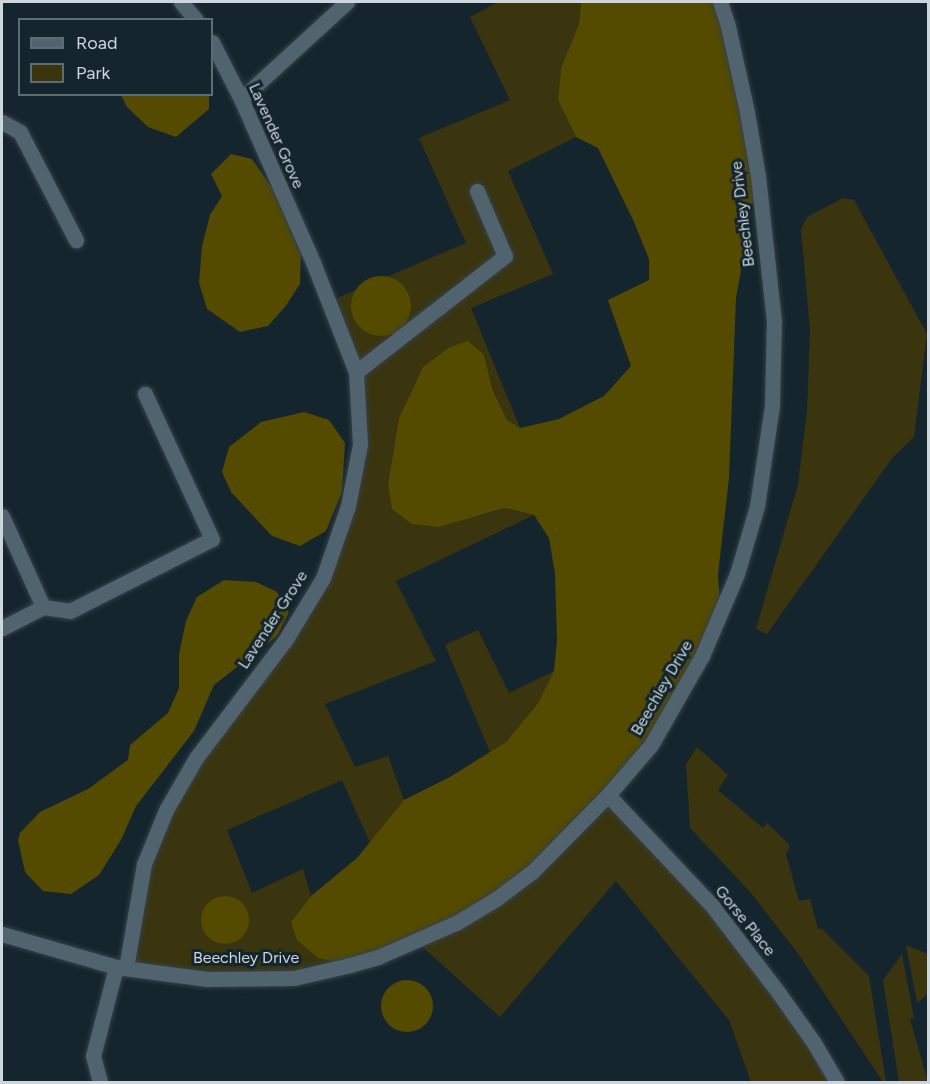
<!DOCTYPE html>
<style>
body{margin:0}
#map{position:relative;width:930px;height:1084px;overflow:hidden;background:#14252e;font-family:Figtree,sans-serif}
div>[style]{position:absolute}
.green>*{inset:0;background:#3a350e}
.forest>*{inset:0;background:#544b00}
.round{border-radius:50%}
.roads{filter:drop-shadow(0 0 2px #364149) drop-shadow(0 0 2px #364149)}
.service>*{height:15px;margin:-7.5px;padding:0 7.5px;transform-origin:7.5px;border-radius:7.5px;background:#51636e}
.minor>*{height:15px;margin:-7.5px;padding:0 7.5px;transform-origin:7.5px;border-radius:7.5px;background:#51636e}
span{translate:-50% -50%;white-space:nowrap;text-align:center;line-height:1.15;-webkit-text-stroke:6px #14252e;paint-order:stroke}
.street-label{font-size:16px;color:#ccd6dc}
.frame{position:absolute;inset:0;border:3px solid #ccd6dc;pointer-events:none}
.legend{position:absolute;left:18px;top:18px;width:195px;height:78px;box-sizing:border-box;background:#14252e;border:2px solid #5e6c74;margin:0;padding:8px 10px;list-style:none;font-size:18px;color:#ccd6dc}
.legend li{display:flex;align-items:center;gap:12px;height:30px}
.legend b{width:30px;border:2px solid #5e6c74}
</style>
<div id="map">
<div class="green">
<div style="clip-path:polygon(498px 2px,581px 2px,579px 24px,561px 68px,558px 100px,576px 137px,508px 171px,553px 274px,471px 308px,520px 428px,507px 420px,493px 391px,484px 355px,423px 367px,399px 418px,388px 484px,479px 516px,505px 508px,534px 515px,396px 581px,436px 661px,325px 704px,355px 767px,388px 756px,404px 800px,370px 843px,342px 780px,227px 830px,252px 893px,303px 869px,311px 896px,291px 922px,350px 965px,294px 978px,126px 968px,144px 864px,166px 810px,323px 578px,360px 444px,356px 372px,328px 302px,466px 243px,419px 138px,510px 100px,470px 17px)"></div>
<div style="clip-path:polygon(843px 198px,854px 200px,927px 334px,914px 437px,893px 457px,767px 634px,756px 629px,798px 484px,807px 410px,810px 331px,801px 229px,807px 217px)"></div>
<div style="clip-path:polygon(478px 630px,509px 693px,554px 671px,538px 703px,506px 742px,490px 752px,445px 645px)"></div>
<div style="clip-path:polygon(697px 747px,728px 775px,718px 790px,763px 828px,767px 823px,790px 845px,786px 854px,799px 901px,810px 899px,818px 929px,821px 928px,869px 976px,886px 1082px,883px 1082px,799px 955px,751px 893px,690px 828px,686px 764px)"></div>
<div style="clip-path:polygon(608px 795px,713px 907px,837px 1082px,751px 1082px,729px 1020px,616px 881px,500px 1017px,415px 940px)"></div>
<div style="clip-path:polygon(906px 945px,928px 954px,928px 994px,917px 1003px)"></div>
<div style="clip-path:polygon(902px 954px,914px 1018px,910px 1019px,928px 1082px,899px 1082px,883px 980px)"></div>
</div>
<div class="forest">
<div style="clip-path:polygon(581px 2px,720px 2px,758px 176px,736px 298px,729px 478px,718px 575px,721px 612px,651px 745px,496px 899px,350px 965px,318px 958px,297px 940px,291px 922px,311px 896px,357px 858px,404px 800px,450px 777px,506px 742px,538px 703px,554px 671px,557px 640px,555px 574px,549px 538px,534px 515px,505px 508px,438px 527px,412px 524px,392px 509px,388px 484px,399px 418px,423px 367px,450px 347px,468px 341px,484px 355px,493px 391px,507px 420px,520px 428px,559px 419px,604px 396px,631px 366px,608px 300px,649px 280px,649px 259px,634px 222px,598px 148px,576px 137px,558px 100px,561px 68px,579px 24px)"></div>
<div style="clip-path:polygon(121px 95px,209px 95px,209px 109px,176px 137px,148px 127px,127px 107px)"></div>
<div style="clip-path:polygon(231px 154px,252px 159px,275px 192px,301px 254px,300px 284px,285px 307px,268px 326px,240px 332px,207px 309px,199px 283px,202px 246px,210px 215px,222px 196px,211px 174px)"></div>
<div class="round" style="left:351px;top:276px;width:60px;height:60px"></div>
<div style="clip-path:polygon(304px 412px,329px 420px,345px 443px,342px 492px,326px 531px,300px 546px,272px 536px,231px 492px,222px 472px,229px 447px,261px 422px)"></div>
<div style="clip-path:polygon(224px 580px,256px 582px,277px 592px,289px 612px,277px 636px,214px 685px,194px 731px,136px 806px,121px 840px,99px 875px,71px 894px,43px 891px,25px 872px,18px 840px,20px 833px,40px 812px,88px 789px,128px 760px,130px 745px,168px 713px,179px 688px,179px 654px,186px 621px,197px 597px)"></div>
<div class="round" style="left:201px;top:896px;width:48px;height:48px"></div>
<div class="round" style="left:381px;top:980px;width:52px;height:52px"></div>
</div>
<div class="roads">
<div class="service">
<div style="left:2px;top:122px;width:21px;rotate:29deg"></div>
<div style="left:20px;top:132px;width:122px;rotate:62.6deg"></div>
<div style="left:43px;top:607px;width:27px;rotate:8deg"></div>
<div style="left:70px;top:611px;width:159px;rotate:-26.9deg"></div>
<div style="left:212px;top:539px;width:160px;rotate:-114.8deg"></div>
<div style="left:100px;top:1082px;width:27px;rotate:-105deg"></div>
<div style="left:93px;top:1056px;width:92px;rotate:-75.5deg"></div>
</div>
<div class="minor">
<div style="left:181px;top:2px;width:23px;rotate:50deg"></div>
<div style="left:241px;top:99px;width:144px;rotate:-42.5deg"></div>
<div style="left:356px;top:372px;width:189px;rotate:-37.9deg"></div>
<div style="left:505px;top:256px;width:71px;rotate:-113.3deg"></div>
<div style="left:2px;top:516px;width:100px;rotate:65.7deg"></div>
<div style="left:43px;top:607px;width:46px;rotate:152.9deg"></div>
<div style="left:608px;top:795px;width:154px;rotate:46.8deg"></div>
<div style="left:713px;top:907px;width:107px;rotate:52.6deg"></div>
<div style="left:778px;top:992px;width:62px;rotate:54.8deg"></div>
<div style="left:814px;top:1043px;width:45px;rotate:59.5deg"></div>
<div style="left:2px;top:934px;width:119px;rotate:16.1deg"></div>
<div style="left:116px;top:967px;width:92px;rotate:7.5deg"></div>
<div style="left:207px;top:979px;width:87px;rotate:-0.7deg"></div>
<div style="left:294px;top:978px;width:57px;rotate:-13.1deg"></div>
<div style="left:350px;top:965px;width:29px;rotate:-16deg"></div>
<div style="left:378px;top:957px;width:85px;rotate:-23.6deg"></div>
<div style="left:456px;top:923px;width:47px;rotate:-31deg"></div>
<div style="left:496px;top:899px;width:46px;rotate:-37.1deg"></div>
<div style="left:533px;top:871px;width:107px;rotate:-45.4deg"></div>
<div style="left:608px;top:795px;width:66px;rotate:-49.3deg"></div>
<div style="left:651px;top:745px;width:103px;rotate:-60.2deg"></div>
<div style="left:702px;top:656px;width:89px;rotate:-66.9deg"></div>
<div style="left:737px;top:574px;width:71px;rotate:-73.6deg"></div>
<div style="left:757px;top:506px;width:101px;rotate:-81.5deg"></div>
<div style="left:772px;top:406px;width:85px;rotate:-88.7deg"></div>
<div style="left:774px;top:321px;width:146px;rotate:-96.3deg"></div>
<div style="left:758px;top:176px;width:65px;rotate:-99.8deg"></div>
<div style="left:747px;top:112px;width:88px;rotate:-102.5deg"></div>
<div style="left:728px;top:26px;width:25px;rotate:-108deg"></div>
<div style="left:126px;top:968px;width:106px;rotate:-80.2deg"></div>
<div style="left:144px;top:864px;width:58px;rotate:-67.8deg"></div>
<div style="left:166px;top:810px;width:60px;rotate:-60deg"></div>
<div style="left:196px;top:758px;width:149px;rotate:-52.9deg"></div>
<div style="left:286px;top:639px;width:71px;rotate:-58.8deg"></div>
<div style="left:323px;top:578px;width:76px;rotate:-70.9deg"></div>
<div style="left:348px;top:506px;width:63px;rotate:-79deg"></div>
<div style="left:360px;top:444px;width:72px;rotate:-93.2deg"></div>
<div style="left:356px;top:372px;width:118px;rotate:-111.4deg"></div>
<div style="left:313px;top:262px;width:178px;rotate:-113.8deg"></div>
<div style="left:241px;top:99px;width:64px;rotate:-117deg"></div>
</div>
</div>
<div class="street-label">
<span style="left:276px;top:136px;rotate:66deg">Lavender Grove</span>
<span style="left:743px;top:214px;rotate:-97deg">Beechley Drive</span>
<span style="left:273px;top:620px;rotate:-57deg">Lavender Grove</span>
<span style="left:662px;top:688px;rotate:-60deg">Beechley Drive</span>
<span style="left:745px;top:921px;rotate:51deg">Gorse Place</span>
<span style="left:246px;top:958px">Beechley Drive</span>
</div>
<div class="frame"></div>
<ul class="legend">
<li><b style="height:8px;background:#51636e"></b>Road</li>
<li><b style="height:16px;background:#3a350e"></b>Park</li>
</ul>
</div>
